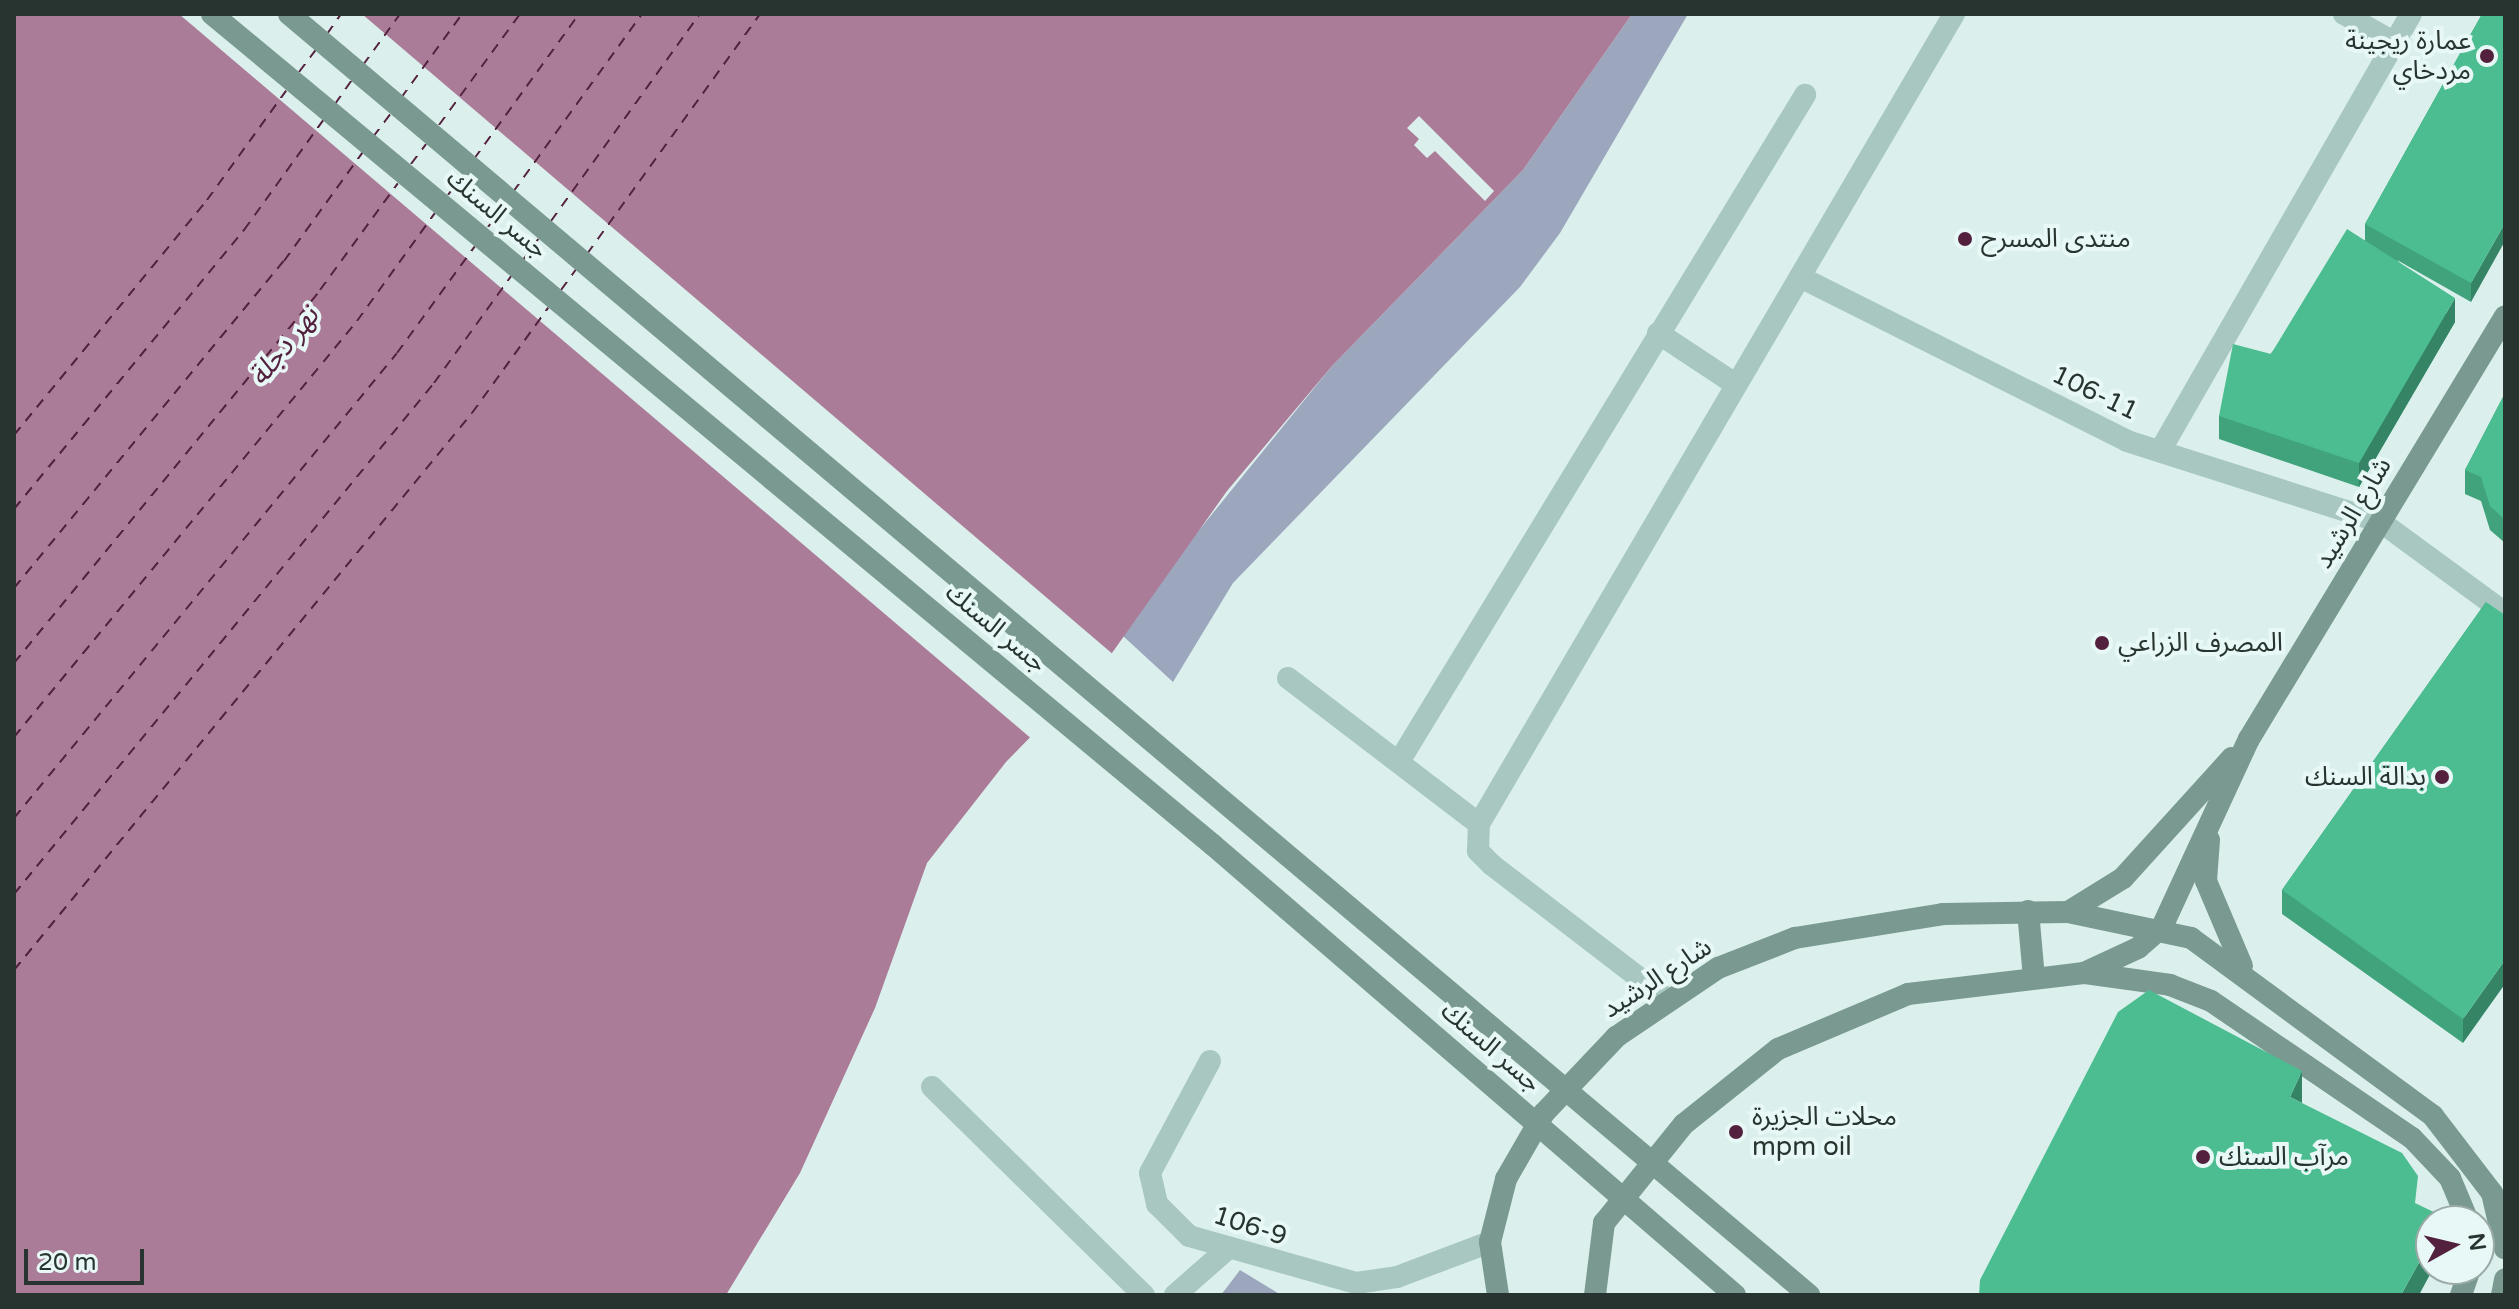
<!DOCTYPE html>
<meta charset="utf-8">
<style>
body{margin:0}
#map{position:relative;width:2519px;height:1309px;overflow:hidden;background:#dbf0ed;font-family:"Varela Round","Noto Sans Arabic",sans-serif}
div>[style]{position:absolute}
.green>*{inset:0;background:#9ca7be}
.water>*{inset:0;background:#ab7c98}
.pier>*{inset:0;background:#dbf0ed}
.ferry>*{height:2px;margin-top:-1px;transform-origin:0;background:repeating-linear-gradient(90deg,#53203e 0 10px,transparent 0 18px)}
.service>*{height:22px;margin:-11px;padding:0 11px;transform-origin:11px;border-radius:11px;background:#a8c7c1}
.minor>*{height:22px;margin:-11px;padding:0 11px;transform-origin:11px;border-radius:11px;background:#a8c7c1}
.secondary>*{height:22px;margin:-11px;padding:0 11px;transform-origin:11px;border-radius:11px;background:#7a9a91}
.wall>*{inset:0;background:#41a37c}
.shaded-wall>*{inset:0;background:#358465}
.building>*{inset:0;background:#4cbd90}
.dots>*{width:22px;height:22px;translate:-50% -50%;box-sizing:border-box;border:4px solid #e7f8f6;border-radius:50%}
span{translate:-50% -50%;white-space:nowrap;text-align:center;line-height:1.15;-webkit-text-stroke:8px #e7f8f6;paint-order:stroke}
.poi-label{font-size:26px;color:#283430}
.right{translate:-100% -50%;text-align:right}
.left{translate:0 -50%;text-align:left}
.street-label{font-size:26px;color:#283430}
.water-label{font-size:28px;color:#53203e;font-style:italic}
.frame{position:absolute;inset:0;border:16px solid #283430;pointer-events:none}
.north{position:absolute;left:2415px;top:1205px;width:80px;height:80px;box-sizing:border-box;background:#e7f8f6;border:2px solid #9baaa7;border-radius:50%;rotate:82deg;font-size:22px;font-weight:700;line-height:32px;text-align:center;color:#283430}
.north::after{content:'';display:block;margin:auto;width:28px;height:36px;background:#53203e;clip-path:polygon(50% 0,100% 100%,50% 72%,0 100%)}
.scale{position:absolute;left:24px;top:1249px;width:120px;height:36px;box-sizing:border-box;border:4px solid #283430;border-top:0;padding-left:10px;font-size:24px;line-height:28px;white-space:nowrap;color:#283430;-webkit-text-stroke:6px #e7f8f6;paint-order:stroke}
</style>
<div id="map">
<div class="green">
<div style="clip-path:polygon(1632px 14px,1688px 14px,1560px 233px,1520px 287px,1233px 583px,1173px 682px,1123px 636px,1153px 587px,1332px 366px,1523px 170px)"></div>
<div style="clip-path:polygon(1240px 1270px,1281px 1295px,1221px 1295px)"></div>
</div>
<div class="water">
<div style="clip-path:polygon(14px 14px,1632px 14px,1523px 170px,1332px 366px,1227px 491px,1112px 653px,1006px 762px,927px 863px,875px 1008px,800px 1173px,726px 1295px,14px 1295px)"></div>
</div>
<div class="pier">
<div style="clip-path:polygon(179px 14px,362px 14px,1115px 656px,1033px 740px)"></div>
<div style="clip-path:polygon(1419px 116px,1494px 191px,1485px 201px,1435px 151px,1427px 158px,1414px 145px,1419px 139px,1407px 128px)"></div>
</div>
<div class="ferry">
<div style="left:327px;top:34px;width:24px;rotate:-55deg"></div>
<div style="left:363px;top:65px;width:63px;rotate:-54deg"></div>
<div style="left:299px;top:72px;width:30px;rotate:-53deg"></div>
<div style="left:401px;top:98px;width:104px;rotate:-54deg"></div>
<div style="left:335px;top:104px;width:29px;rotate:-55deg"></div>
<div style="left:439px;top:125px;width:137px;rotate:-53.9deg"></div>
<div style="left:373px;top:137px;width:30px;rotate:-53deg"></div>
<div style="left:474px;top:159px;width:179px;rotate:-54.1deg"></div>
<div style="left:411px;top:164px;width:25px;rotate:-53deg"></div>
<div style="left:513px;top:192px;width:220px;rotate:-54.1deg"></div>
<div style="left:448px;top:195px;width:26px;rotate:-54deg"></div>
<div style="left:551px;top:221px;width:255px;rotate:-54.3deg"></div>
<div style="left:488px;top:227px;width:25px;rotate:-53deg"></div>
<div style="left:587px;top:254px;width:296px;rotate:-54.2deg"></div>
<div style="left:523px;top:260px;width:26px;rotate:-54deg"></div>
<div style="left:561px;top:290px;width:26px;rotate:-54deg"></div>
<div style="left:14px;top:435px;width:304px;rotate:-50.6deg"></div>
<div style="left:207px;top:200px;width:135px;rotate:-54.1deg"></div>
<div style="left:14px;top:509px;width:362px;rotate:-50.5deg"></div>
<div style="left:244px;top:230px;width:137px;rotate:-54.2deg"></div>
<div style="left:14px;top:588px;width:424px;rotate:-50.5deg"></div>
<div style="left:284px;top:261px;width:135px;rotate:-54.1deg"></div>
<div style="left:14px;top:663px;width:482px;rotate:-50.6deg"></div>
<div style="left:320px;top:290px;width:132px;rotate:-53.9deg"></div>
<div style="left:14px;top:737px;width:539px;rotate:-50.49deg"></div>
<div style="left:357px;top:321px;width:133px;rotate:-54.2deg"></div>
<div style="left:14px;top:818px;width:602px;rotate:-50.52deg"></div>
<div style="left:397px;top:353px;width:132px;rotate:-53.9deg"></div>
<div style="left:14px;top:894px;width:661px;rotate:-50.58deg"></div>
<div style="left:434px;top:383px;width:133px;rotate:-54.2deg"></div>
<div style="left:14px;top:970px;width:721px;rotate:-50.57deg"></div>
<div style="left:472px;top:413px;width:130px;rotate:-54.1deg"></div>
</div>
<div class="service">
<div style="left:2344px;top:14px;width:59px;rotate:29.6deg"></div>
<div style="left:1800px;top:277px;width:366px;rotate:26.6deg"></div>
<div style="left:2127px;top:441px;width:267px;rotate:17.7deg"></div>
<div style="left:2381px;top:522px;width:154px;rotate:36.3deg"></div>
<div style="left:1658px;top:333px;width:92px;rotate:33.5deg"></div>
<div style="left:2160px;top:451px;width:504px;rotate:-60.13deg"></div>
<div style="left:1288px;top:678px;width:240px;rotate:37.4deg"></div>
<div style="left:1400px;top:760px;width:779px;rotate:-58.66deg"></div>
<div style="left:1210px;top:1061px;width:127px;rotate:118.2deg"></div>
<div style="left:1150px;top:1173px;width:32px;rotate:77deg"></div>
<div style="left:1157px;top:1204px;width:45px;rotate:45deg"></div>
<div style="left:1189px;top:1236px;width:173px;rotate:15.7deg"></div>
<div style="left:1356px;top:1283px;width:41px;rotate:-8.3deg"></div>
<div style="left:1397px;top:1277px;width:99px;rotate:-20.6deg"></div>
<div style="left:932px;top:1087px;width:297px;rotate:44.5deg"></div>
<div style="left:1175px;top:1295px;width:67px;rotate:-41.3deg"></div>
</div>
<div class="minor">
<div style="left:1668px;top:1000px;width:222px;rotate:-142.5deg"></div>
<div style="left:1492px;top:865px;width:20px;rotate:-135deg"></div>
<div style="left:1478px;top:851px;width:27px;rotate:-88deg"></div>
<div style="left:1479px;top:824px;width:939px;rotate:-59.61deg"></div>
</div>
<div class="secondary">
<div style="left:212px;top:14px;width:1301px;rotate:39.7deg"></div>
<div style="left:1213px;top:845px;width:689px;rotate:40.76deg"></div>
<div style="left:289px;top:14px;width:1988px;rotate:40.12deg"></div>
<div style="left:2209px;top:840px;width:41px;rotate:94.2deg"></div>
<div style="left:2206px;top:881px;width:92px;rotate:67deg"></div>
<div style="left:2028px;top:911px;width:67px;rotate:84.9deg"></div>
<div style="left:2068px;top:912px;width:126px;rotate:11.9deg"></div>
<div style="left:2191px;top:938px;width:300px;rotate:36.3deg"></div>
<div style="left:2433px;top:1116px;width:97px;rotate:52.5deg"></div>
<div style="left:2492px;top:1193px;width:57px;rotate:76.9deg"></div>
<div style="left:2085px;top:973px;width:86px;rotate:8deg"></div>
<div style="left:2170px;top:985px;width:44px;rotate:21.3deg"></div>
<div style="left:2211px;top:1001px;width:243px;rotate:34.3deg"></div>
<div style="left:2412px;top:1138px;width:55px;rotate:46.5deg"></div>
<div style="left:2450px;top:1178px;width:47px;rotate:67.3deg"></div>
<div style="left:1498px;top:1295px;width:54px;rotate:-98.6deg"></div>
<div style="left:1490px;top:1242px;width:65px;rotate:-75.7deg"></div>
<div style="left:1506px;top:1179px;width:76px;rotate:-60.1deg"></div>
<div style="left:1544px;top:1113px;width:105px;rotate:-46.5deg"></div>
<div style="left:1616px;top:1037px;width:123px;rotate:-34.1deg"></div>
<div style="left:1718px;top:968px;width:83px;rotate:-21.3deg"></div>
<div style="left:1795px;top:938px;width:150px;rotate:-9.2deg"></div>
<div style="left:1943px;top:914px;width:125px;rotate:-0.9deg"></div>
<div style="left:2068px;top:912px;width:65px;rotate:-31.7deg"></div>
<div style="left:2123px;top:878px;width:162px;rotate:-47.8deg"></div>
<div style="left:1595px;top:1295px;width:73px;rotate:-82.9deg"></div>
<div style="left:1604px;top:1223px;width:127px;rotate:-51.1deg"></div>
<div style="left:1684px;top:1124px;width:120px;rotate:-38.6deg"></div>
<div style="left:1778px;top:1049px;width:141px;rotate:-22.9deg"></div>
<div style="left:1908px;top:994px;width:177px;rotate:-6.8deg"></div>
<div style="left:2084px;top:973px;width:60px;rotate:-24.8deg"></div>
<div style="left:2138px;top:948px;width:32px;rotate:-41deg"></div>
<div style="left:2162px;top:927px;width:207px;rotate:-65.2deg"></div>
<div style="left:2249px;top:739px;width:494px;rotate:-58.8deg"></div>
<div style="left:2461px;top:1295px;width:28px;rotate:-71deg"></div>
<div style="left:2502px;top:1295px;width:16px;rotate:-79deg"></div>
</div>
<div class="wall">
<div style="clip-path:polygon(2482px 14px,2471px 302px,2397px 260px,2455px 322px,2359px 487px,2219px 439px,2219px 416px,2365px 240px,2365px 224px)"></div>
<div style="clip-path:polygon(2505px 393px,2505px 543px,2490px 530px,2481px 501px,2465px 494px,2465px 470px)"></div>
<div style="clip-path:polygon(2486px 602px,2463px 1043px,2282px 914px,2282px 890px)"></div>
</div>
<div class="shaded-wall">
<div style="clip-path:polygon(2505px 223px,2505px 241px,2471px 302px,2471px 283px)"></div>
<div style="clip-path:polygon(2455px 298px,2455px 322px,2359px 487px,2359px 463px)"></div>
<div style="clip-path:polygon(2505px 960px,2505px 984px,2463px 1043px,2463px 1019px)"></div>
<div style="clip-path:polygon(2302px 1071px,2302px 1103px,2290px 1097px)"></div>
<div style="clip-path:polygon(2431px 1241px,2431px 1269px,2433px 1269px,2419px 1295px,2401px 1295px)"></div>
</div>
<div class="building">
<div style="clip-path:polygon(2482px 14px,2505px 14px,2505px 223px,2471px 283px,2365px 224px)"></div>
<div style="clip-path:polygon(2347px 229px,2455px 298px,2359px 463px,2219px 416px,2233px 344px,2271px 354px)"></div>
<div style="clip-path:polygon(2505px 393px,2505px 520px,2490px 506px,2481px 477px,2465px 470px)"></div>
<div style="clip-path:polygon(2486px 602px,2505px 615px,2505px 960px,2463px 1019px,2282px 890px)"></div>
<div style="clip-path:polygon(2149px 990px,2302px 1071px,2290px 1097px,2402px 1153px,2418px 1176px,2415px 1203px,2444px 1217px,2442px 1221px,2431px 1221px,2431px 1241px,2401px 1295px,1979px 1295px,1980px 1280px,2118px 1012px)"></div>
</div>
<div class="dots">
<div style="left:2487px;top:56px;background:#53203e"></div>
<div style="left:1965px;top:239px;background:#53203e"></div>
<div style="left:2102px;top:643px;background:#53203e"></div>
<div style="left:2442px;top:777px;background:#53203e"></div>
<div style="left:1736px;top:1132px;background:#53203e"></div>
<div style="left:2203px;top:1157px;background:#53203e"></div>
</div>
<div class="poi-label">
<span class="right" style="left:2471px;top:56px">عمارة ريجينة<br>مردخاي</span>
<span class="left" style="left:1981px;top:239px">منتدى المسرح</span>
<span class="left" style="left:2118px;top:643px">المصرف الزراعي</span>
<span class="right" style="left:2426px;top:777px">بدالة السنك</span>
<span class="left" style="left:1752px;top:1132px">محلات الجزيرة<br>mpm oil</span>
<span class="left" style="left:2219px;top:1157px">مرآب السنك</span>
</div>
<div class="street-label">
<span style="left:497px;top:214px;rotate:40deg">جسر السنك</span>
<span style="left:2095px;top:393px;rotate:26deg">106-11</span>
<span style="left:2353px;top:513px;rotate:-59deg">شارع الرشيد</span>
<span style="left:996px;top:628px;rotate:40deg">جسر السنك</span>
<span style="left:1657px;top:978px;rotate:-33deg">شارع الرشيد</span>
<span style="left:1491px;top:1047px;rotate:41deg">جسر السنك</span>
<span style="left:1250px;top:1226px;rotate:18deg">106-9</span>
</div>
<div class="water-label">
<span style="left:284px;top:346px;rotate:-51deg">نهر دجلة</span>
</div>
<div class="frame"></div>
<div class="north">N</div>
<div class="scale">20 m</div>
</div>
